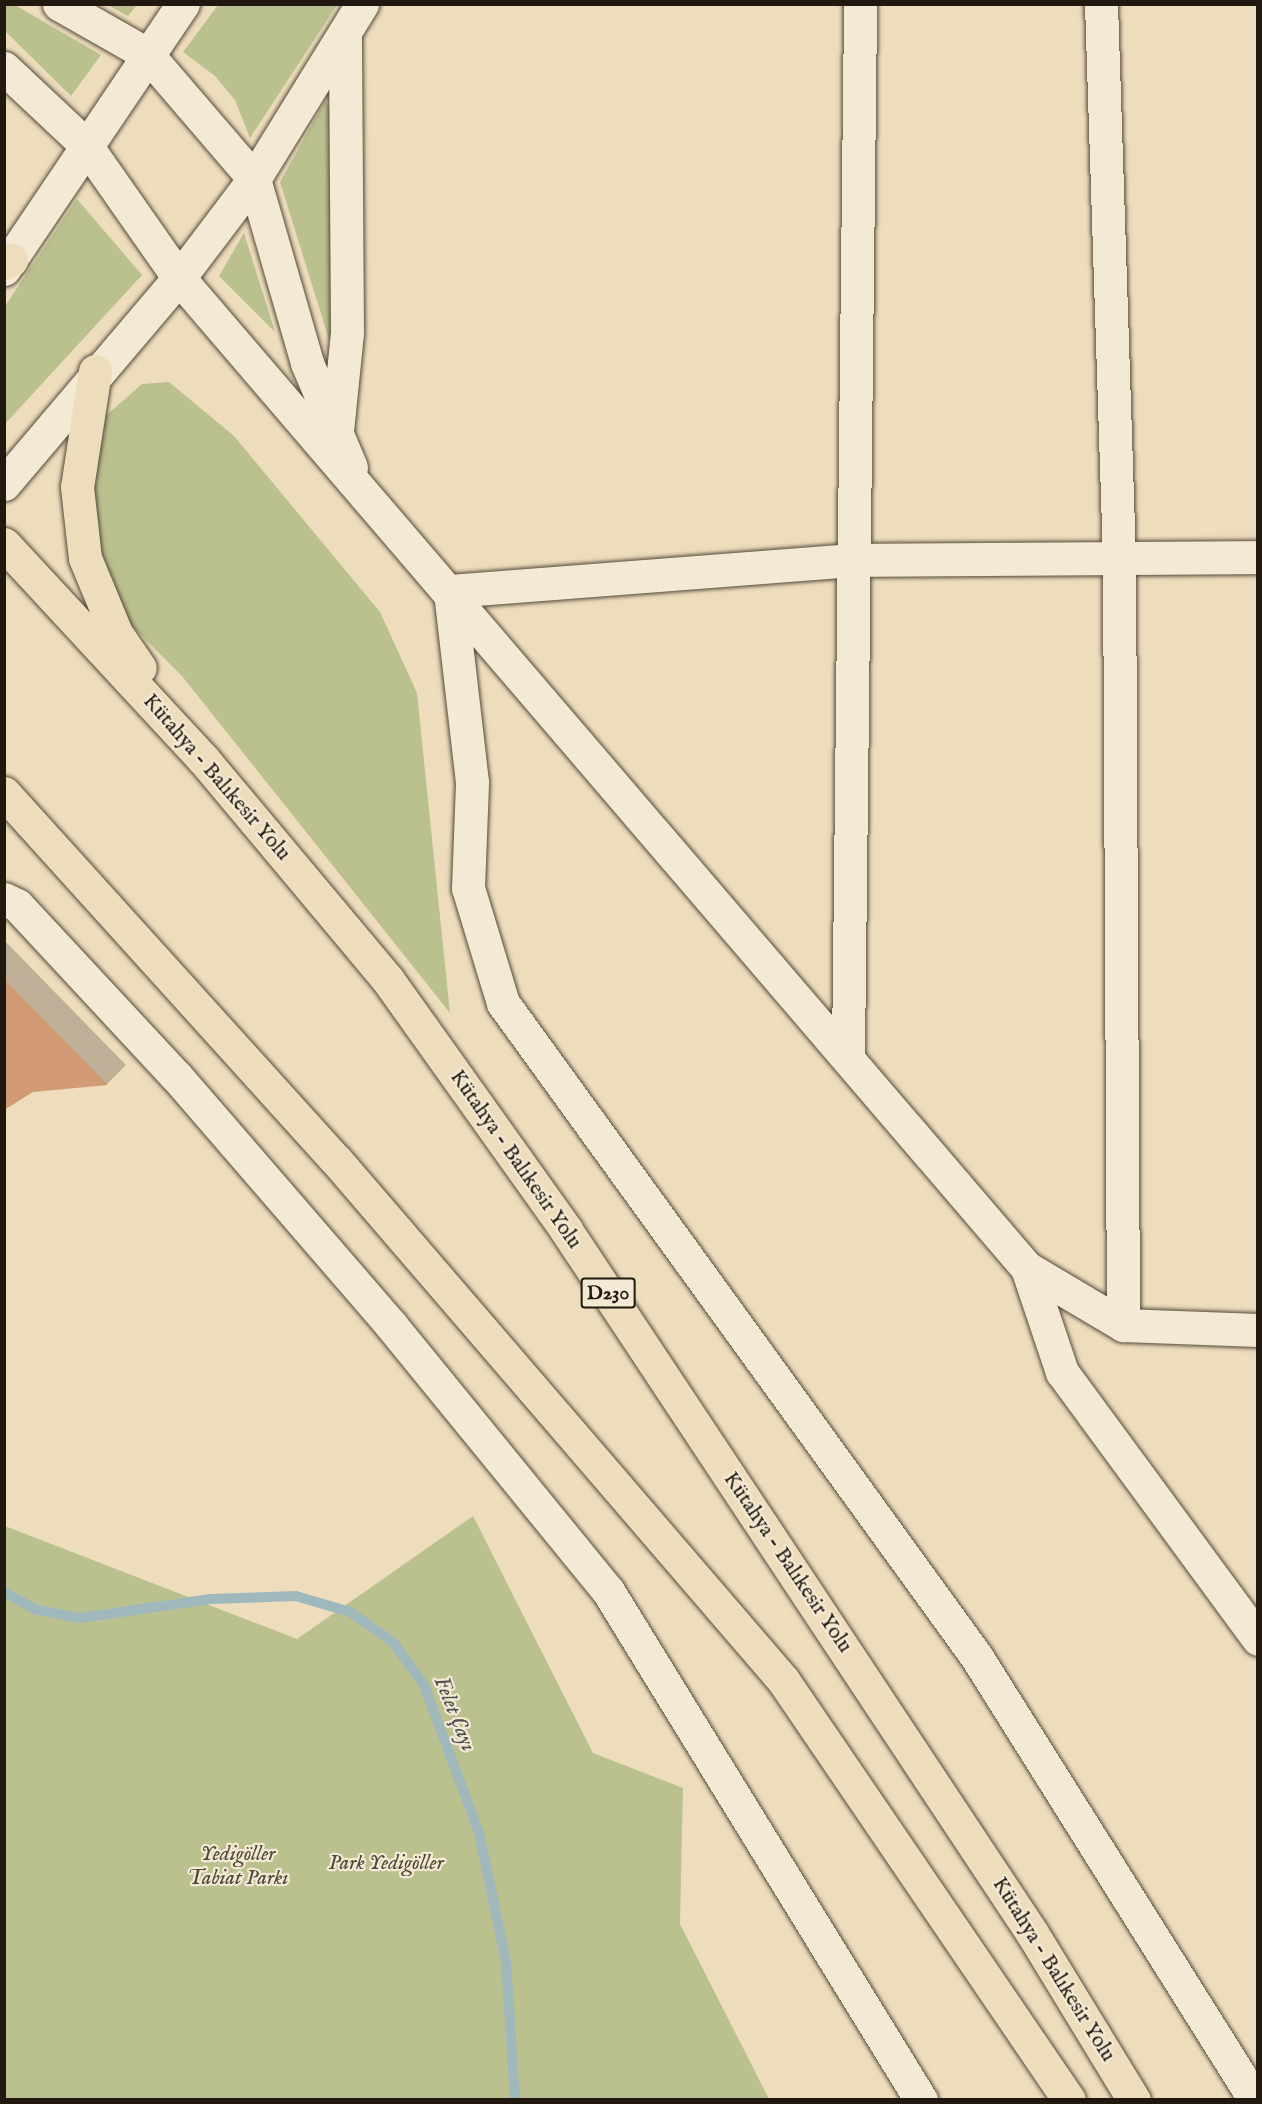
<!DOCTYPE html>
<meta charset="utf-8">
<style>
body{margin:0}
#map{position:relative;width:1262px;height:2104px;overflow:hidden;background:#eeddbd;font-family:"IM FELL English",serif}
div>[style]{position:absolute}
.green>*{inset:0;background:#bbc08f}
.shadow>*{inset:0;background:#0003}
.stream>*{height:10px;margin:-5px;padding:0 5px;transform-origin:5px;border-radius:5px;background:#9fb8bc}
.building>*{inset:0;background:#d29a75}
.roads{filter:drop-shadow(0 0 2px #54493a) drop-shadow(0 0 2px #54493a)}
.street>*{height:33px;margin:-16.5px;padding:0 16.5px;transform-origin:16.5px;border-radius:16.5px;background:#f4e9d4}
.secondary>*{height:33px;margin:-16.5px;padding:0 16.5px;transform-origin:16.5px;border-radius:16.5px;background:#f4e9d4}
.highway>*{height:33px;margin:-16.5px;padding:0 16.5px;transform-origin:16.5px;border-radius:16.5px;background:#eeddbd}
span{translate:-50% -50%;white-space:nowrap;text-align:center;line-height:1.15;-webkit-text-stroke:4.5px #f4e9d4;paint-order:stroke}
.shield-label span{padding:2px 4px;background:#f4e9d4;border:2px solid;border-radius:4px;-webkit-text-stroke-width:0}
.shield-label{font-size:20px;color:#21180f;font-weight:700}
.street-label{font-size:21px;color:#21180f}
.park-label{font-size:21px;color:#4f4a35;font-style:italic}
.water-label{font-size:22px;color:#4d504c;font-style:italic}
.frame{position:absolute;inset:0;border:6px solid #21180f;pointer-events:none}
</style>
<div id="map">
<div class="green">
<div style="clip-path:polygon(4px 5px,15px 5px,101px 55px,71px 96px,5px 31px)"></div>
<div style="clip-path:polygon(108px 5px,137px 5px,128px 16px)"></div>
<div style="clip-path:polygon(218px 5px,337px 5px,250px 138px,235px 100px,215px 76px,183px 52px)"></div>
<div style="clip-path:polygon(325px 101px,330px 108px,332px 349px,280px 182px)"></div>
<div style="clip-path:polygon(77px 199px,142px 275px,5px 424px,5px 306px)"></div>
<div style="clip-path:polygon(244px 233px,275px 332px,219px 276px)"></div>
<div style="clip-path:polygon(169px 382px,234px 436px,380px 612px,417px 693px,450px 1013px,182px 676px,100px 594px,83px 468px,102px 419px,142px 384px)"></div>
<div style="clip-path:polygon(473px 1516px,593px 1753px,683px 1788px,680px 1924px,769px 2099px,5px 2099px,5px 1526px,297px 1639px)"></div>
</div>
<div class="shadow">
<div style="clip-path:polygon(4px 940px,126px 1065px,107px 1084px,33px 1090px,4px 1108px)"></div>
</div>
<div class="stream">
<div style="left:4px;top:1592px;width:38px;rotate:29deg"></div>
<div style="left:37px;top:1610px;width:44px;rotate:10.5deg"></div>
<div style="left:80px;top:1618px;width:132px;rotate:-8.3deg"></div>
<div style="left:211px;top:1599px;width:85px;rotate:-2deg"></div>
<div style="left:296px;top:1596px;width:56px;rotate:16.5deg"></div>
<div style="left:350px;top:1612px;width:52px;rotate:34.9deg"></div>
<div style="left:393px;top:1642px;width:53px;rotate:54.2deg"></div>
<div style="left:424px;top:1685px;width:158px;rotate:69.6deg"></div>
<div style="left:479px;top:1833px;width:131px;rotate:78.1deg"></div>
<div style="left:506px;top:1961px;width:139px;rotate:86.3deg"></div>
</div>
<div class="building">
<div style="clip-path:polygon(4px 979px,108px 1085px,33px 1092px,4px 1110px)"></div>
</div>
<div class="roads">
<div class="street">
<div style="left:1101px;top:4px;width:554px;rotate:88.14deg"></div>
<div style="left:1119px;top:558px;width:767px;rotate:89.7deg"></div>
<div style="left:4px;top:899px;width:14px;rotate:25deg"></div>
<div style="left:17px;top:905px;width:235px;rotate:47.1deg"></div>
<div style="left:177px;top:1077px;width:328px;rotate:49.2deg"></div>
<div style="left:391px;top:1325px;width:343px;rotate:50.8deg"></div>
<div style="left:608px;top:1591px;width:598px;rotate:58.41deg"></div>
<div style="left:848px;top:1053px;width:1049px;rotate:-89.34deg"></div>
<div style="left:1027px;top:1268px;width:110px;rotate:71.4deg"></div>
<div style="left:1062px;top:1372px;width:331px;rotate:53.7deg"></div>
<div style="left:1255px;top:2100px;width:524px;rotate:-122.14deg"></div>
<div style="left:976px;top:1656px;width:806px;rotate:-125.92deg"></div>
<div style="left:503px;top:1003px;width:120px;rotate:-106.9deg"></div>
<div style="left:468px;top:888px;width:106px;rotate:-87.8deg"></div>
<div style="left:472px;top:782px;width:192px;rotate:-96.6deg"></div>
<div style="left:450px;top:591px;width:407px;rotate:-4.4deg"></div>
<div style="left:856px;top:560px;width:402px;rotate:-0.4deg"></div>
</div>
<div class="secondary">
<div style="left:59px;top:4px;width:101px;rotate:29.6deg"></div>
<div style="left:147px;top:54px;width:165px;rotate:49.4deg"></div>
<div style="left:254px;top:179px;width:191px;rotate:73.9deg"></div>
<div style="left:307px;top:363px;width:113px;rotate:67.1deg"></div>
<div style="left:4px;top:68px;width:111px;rotate:43.2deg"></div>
<div style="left:85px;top:144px;width:164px;rotate:55deg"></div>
<div style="left:179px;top:278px;width:1304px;rotate:49.42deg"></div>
<div style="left:1027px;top:1268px;width:112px;rotate:30.7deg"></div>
<div style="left:1123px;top:1325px;width:135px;rotate:2.1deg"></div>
<div style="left:4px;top:269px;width:320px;rotate:-56deg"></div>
<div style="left:337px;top:431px;width:99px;rotate:-84.2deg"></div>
<div style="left:347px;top:333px;width:300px;rotate:-90.4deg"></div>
<div style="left:4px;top:484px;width:270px;rotate:-49.7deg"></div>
<div style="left:179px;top:278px;width:124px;rotate:-52.9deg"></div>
<div style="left:254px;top:179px;width:206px;rotate:-58.3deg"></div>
</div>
<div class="highway">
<div style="left:4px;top:263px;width:8px;rotate:-23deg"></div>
<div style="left:95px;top:371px;width:117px;rotate:98.8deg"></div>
<div style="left:77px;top:487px;width:71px;rotate:83.6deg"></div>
<div style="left:85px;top:558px;width:81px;rotate:67.5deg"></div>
<div style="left:116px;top:633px;width:42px;rotate:55.6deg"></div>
<div style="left:4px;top:544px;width:294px;rotate:47.2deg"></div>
<div style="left:204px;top:760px;width:287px;rotate:50.1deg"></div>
<div style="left:388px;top:980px;width:307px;rotate:54.5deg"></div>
<div style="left:566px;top:1230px;width:843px;rotate:56.46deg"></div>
<div style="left:1032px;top:1933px;width:196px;rotate:58.6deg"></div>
<div style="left:4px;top:793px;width:495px;rotate:47.9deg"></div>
<div style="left:336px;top:1160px;width:686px;rotate:49.32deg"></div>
<div style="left:783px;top:1680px;width:508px;rotate:55.75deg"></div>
</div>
</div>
<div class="shield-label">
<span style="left:608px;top:1293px">D230</span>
</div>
<div class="street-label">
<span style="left:216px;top:778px;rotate:49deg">Kütahya - Balıkesir Yolu</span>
<span style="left:515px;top:1160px;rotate:55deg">Kütahya - Balıkesir Yolu</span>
<span style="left:787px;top:1563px;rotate:56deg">Kütahya - Balıkesir Yolu</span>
<span style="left:1053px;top:1970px;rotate:58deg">Kütahya - Balıkesir Yolu</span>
</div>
<div class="park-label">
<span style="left:238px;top:1867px">Yedigöller<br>Tabiat Parkı</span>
<span style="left:386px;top:1864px">Park Yedigöller</span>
</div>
<div class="water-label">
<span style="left:454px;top:1714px;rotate:68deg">Felet Çayı</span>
</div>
<div class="frame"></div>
</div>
